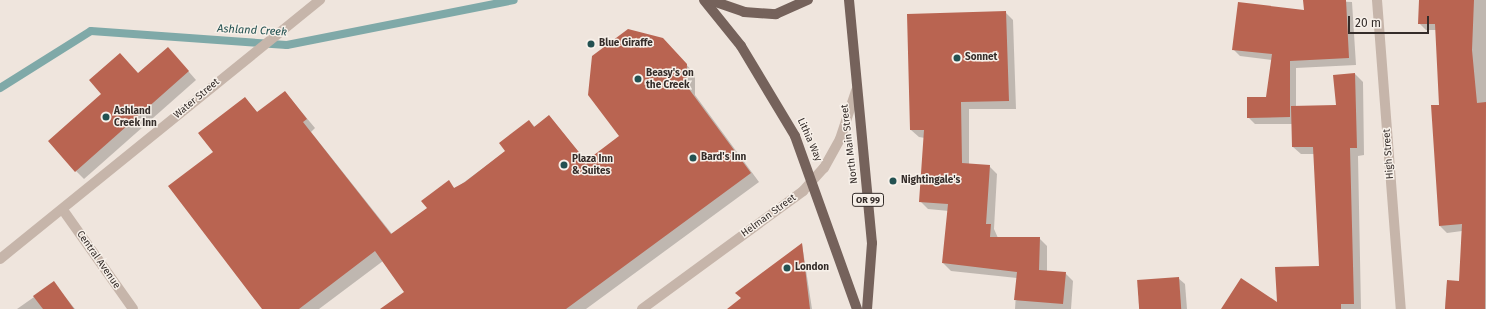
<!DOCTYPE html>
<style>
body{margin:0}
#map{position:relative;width:1486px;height:309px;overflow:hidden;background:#efe5dd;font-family:"Fira Sans",sans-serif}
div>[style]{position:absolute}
.shadow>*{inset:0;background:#0003}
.stream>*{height:8px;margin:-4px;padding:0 4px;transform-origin:4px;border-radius:4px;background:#7fa9a8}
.building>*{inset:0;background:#b96451;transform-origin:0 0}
.minor>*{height:10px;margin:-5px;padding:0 5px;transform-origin:5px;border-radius:5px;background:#c6b5aa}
.major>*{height:10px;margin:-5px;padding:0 5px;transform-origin:5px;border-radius:5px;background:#75625b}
.dots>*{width:11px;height:11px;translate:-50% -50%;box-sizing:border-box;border:2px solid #f7f0e9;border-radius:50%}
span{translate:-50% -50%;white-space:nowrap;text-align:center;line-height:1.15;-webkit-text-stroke:3px #f7f0e9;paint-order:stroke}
.shield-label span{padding:1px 3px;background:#f7f0e9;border:1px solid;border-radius:3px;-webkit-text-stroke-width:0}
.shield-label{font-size:9px;color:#342c29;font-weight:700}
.poi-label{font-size:10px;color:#342c29;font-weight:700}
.left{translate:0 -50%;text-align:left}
.street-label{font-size:10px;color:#342c29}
.water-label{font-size:11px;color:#235151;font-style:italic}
.scale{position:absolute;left:1348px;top:16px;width:81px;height:18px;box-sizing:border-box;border:2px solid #342c29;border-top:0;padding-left:5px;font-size:12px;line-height:14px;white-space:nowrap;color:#342c29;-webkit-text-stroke:3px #f7f0e9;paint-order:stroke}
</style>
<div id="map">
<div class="shadow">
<div style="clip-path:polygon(1304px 0,1352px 2px,1356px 65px,1296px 68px,1296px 107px,1337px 106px,1334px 76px,1355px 74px,1363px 82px,1364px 155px,1358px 156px,1361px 309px,1284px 309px,1320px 267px,1314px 154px,1301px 154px,1293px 147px,1293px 124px,1255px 124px,1248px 117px,1267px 98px,1272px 60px,1240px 56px,1233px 49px,1305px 11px)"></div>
<div style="clip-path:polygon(1420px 0,1486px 0,1486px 309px,1445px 309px,1447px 282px,1460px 282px,1462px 231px,1447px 233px,1440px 226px,1432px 106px,1440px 106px,1437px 30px,1426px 30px,1419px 23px)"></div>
<div style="clip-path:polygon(1005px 12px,1013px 20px,1016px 109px,969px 109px,969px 165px,989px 166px,997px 174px,994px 229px,998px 238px,1039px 238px,1047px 246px,1047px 272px,1065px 273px,1073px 281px,1071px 309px,1015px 309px,1017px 278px,951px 271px,943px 263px,949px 211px,928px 209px,920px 201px,925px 138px,919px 137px,911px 130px)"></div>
<div style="clip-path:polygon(168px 48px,196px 80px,84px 179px,76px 171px,138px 74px)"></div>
<div style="clip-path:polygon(672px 49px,695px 74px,695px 95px,759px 182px,586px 309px,382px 309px,406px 292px,383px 261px,319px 309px,264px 309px,214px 152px,245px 98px,258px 113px,285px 92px,315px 128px,311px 132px,392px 234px,428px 208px,448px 182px,455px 189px,506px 151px,529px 121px,535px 127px,549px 116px,587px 162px,620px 136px)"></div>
<div style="clip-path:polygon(802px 244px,812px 309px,730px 309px)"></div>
<div style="clip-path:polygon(1178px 278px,1185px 284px,1187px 309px,1140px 309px)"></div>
<div style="clip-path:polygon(54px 283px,75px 309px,17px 309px)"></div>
</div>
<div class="stream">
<div style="left:0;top:88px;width:107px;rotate:-32.1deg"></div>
<div style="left:91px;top:31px;width:196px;rotate:4.1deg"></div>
<div style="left:287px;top:45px;width:231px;rotate:-11.2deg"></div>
</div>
<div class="building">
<div style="clip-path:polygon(1303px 0,1346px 0,1349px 58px,1290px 61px,1290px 117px,1247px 118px,1247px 97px,1266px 97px,1272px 54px,1232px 50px,1238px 2px,1304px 10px)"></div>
<div style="clip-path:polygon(1419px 0,1474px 0,1472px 50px,1477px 103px,1486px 102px,1485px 309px,1445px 309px,1447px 280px,1459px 281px,1462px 224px,1439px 226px,1431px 105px,1439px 105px,1435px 24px,1418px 24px)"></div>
<div style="clip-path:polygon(1006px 11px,1009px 101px,961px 102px,962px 163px,990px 165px,986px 224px,991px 224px,990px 237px,1040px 237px,1039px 270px,1066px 272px,1063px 304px,1014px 300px,1017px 272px,942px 263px,948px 204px,919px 202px,924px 130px,910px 130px,907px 14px)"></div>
<div style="clip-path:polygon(628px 29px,663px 38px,687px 64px,686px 85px,751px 173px,566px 309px,380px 309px,404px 292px,375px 251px,299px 309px,262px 309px,168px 186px,213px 152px,198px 133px,245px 97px,257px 112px,285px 91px,307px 119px,303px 122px,391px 234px,427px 208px,421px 201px,449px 180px,454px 188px,465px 182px,505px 151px,499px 143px,529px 120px,534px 127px,549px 115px,586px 161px,619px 136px,588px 95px,592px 56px)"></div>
<div style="clip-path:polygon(168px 47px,189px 71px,75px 172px,48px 141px,101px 94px,89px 80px,120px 53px,138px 73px)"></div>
<div style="clip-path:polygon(1355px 73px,1357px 148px,1350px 148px,1354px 304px,1341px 304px,1341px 309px,1221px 309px,1241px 278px,1277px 302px,1275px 267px,1319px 266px,1313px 147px,1292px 147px,1291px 106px,1336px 105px,1333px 75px)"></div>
<div style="clip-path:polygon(802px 243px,810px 309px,727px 309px,741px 298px,735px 293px)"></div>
<div style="left:1179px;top:277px;width:32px;height:42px;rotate:86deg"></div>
<div style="clip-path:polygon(54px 281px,74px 309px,43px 309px,33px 296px)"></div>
</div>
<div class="minor">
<div style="left:1377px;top:0;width:310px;rotate:85.6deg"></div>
<div style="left:63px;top:210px;width:121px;rotate:54.7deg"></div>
<div style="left:0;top:259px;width:412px;rotate:-39deg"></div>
<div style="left:642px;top:309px;width:200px;rotate:-36.2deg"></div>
<div style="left:803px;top:191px;width:31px;rotate:-48deg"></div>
<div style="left:824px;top:168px;width:33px;rotate:-61deg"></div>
<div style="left:840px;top:139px;width:51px;rotate:-71.6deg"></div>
</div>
<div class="major">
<div style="left:704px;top:0;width:59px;rotate:51.2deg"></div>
<div style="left:741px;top:46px;width:105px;rotate:59deg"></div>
<div style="left:795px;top:136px;width:184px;rotate:70.3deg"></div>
<div style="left:710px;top:0;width:36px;rotate:19deg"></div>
<div style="left:744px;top:12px;width:32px;rotate:4deg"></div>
<div style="left:776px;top:14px;width:35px;rotate:-24deg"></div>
<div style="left:849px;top:0;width:244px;rotate:84.6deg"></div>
<div style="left:872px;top:243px;width:66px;rotate:94.3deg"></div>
</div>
<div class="dots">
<div style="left:591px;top:44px;background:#235151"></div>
<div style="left:957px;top:58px;background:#235151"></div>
<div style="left:638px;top:79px;background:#235151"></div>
<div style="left:106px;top:117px;background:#235151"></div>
<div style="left:693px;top:158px;background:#235151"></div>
<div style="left:564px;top:165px;background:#235151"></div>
<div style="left:893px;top:181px;background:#235151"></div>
<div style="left:787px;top:268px;background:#235151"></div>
</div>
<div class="shield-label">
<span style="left:868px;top:200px">OR 99</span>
</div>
<div class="poi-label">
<span class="left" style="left:599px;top:44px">Blue Giraffe</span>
<span class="left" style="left:965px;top:58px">Sonnet</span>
<span class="left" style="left:646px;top:79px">Beasy's on<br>the Creek</span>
<span class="left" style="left:114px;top:117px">Ashland<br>Creek Inn</span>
<span class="left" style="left:701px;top:158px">Bard's Inn</span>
<span class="left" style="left:572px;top:165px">Plaza Inn<br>&amp; Suites</span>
<span class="left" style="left:901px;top:181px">Nightingale's</span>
<span class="left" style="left:795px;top:268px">London</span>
</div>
<div class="street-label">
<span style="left:197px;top:99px;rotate:-40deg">Water Street</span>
<span style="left:809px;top:140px;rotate:66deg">Lithia Way</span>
<span style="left:850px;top:144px;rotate:-97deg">North Main Street</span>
<span style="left:1389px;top:154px;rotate:-94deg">High Street</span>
<span style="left:769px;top:216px;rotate:-36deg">Helman Street</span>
<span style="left:98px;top:260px;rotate:55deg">Central Avenue</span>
</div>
<div class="water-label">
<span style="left:252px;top:31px;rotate:3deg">Ashland Creek</span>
</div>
<div class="scale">20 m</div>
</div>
